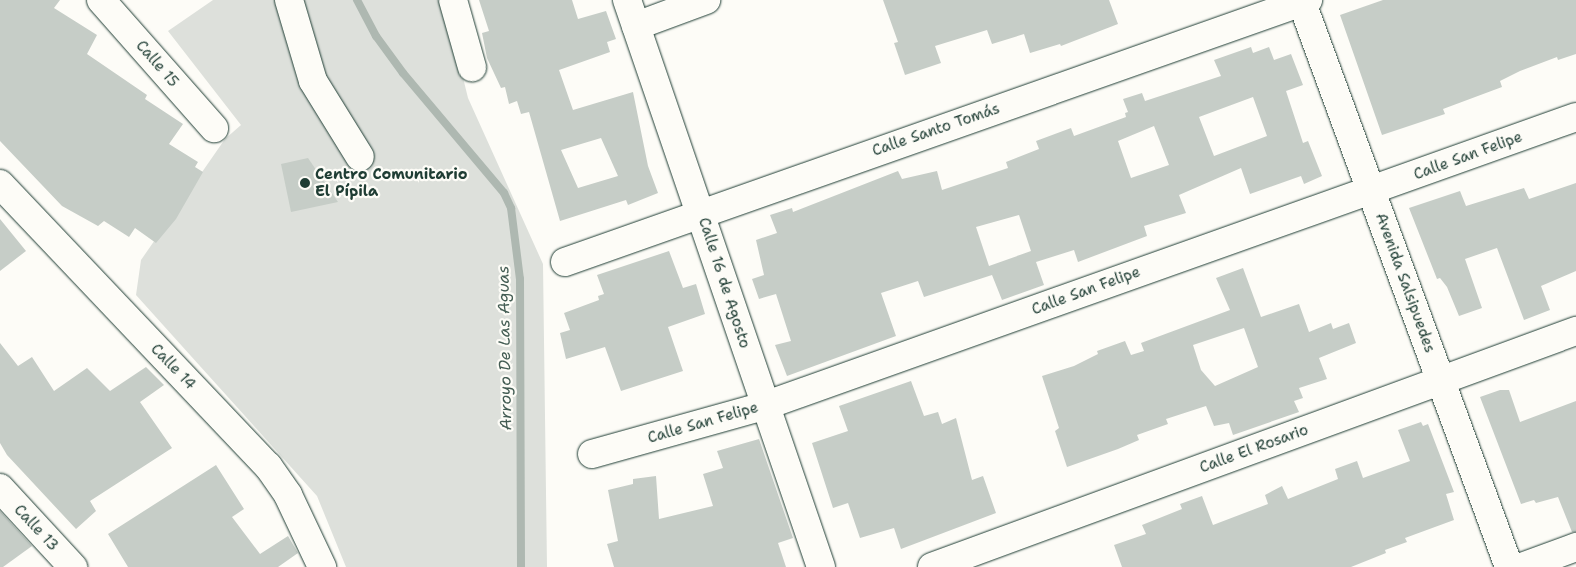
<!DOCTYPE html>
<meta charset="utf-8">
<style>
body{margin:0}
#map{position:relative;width:1576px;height:567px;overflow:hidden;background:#fdfcf7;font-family:"Shantell Sans",sans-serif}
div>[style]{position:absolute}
.green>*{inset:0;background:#dde0db}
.stream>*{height:8px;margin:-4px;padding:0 4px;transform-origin:4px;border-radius:4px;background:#aeb8b1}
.building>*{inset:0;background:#c6cdc7}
.roads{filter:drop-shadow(0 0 1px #1f3d34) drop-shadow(0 0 1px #1f3d34)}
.minor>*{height:28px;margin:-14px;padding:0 14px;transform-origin:14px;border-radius:14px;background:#fdfcf7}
.dots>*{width:14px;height:14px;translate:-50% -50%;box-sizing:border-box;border:2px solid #fdfcf7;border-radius:50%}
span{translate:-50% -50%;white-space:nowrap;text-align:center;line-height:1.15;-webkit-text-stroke:4.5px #fdfcf7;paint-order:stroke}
.street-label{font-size:15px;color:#1f3d34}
.poi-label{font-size:15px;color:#1f3d34;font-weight:700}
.left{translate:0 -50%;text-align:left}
.water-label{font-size:16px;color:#435c53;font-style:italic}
</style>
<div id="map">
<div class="green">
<div style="clip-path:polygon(213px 0,444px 0,468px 98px,543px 264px,547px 567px,346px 567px,317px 496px,136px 295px,141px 260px,225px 139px,241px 125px,168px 31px)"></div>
</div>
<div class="stream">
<div style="left:357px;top:0;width:41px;rotate:62.2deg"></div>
<div style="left:376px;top:36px;width:46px;rotate:53.9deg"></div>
<div style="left:403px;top:73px;width:157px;rotate:49.9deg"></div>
<div style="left:504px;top:193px;width:17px;rotate:65deg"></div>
<div style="left:511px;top:208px;width:72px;rotate:82.8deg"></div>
<div style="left:520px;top:279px;width:288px;rotate:89.8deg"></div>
</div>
<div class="building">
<div style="clip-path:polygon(0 0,60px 0,54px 8px,97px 35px,87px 54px,147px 95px,145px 99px,183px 124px,169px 144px,198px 162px,195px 167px,203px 172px,176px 219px,156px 243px,135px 228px,129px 237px,104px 221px,98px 226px,62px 206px,0 141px)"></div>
<div style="clip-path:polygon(evenodd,479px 0,572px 0,578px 19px,606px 11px,616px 39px,607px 42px,610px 52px,559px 70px,573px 110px,633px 92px,648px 166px,658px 193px,628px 205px,626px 200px,560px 221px,529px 112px,521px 114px,517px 101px,509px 104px,505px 87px,501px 88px,487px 58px,482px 33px,489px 31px,479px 0,601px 138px,618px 176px,578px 188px,561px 150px,601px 138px)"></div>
<div style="clip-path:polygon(883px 0,1109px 0,1118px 24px,1061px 46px,1060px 44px,1030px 53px,1024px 34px,992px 44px,987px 30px,935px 46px,941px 63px,905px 75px,894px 43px,898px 42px)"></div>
<div style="clip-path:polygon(1383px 0,1576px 0,1576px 54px,1558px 60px,1557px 57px,1520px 71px,1500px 81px,1502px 87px,1443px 109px,1445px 114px,1382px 135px,1340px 15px)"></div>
<div style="clip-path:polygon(evenodd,1251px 47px,1253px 53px,1269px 47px,1274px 60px,1291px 54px,1303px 85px,1286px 91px,1303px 143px,1308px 141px,1322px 176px,1304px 184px,1301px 176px,1250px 194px,1241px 168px,1179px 195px,1186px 213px,1144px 226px,1147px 236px,1078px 262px,1074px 250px,1036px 262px,1044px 285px,1002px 300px,992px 275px,924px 297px,918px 281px,881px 293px,896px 336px,787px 376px,775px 345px,791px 341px,776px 294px,759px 299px,752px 279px,764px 275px,756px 240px,777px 233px,770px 215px,792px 208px,793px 212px,898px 171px,902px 179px,937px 171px,942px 190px,1008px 168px,1006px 162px,1039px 149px,1036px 141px,1071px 128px,1074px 136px,1126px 117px,1125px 113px,1128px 112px,1123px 99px,1142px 93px,1145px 101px,1221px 76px,1214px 60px,1251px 47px,1253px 97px,1267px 136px,1214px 156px,1199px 117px,1253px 97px,1251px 47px,1154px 126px,1169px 165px,1131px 178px,1118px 141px,1154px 126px,1251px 47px,1019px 215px,1031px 251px,989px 266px,976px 227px,1019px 215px)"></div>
<div style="clip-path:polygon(308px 158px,338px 202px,291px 212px,281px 164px)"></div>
<div style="clip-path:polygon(1576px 183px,1576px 271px,1541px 286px,1550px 310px,1524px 320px,1497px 248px,1465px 259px,1482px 308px,1459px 316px,1447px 287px,1440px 278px,1437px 279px,1409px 208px,1460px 191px,1466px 206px,1524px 188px,1529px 199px)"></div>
<div style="clip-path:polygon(0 219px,26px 251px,0 271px)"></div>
<div style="clip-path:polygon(669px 251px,683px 288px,696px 284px,705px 314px,668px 327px,683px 371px,621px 391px,605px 347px,566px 359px,560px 333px,570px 330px,564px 313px,599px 300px,598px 296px,604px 294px,597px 275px)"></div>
<div style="clip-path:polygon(evenodd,1243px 268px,1261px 317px,1299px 304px,1309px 332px,1331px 323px,1333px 329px,1349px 323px,1356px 343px,1319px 358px,1327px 379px,1299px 388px,1303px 398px,1294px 401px,1299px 412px,1233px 435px,1229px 423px,1214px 426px,1206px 406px,1166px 419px,1168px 424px,1137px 435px,1139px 440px,1118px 449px,1067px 467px,1055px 431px,1059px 428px,1042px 376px,1074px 366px,1098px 354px,1097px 351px,1125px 341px,1131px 355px,1144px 351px,1141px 343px,1230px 310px,1216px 278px,1243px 268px,1244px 328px,1258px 367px,1215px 386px,1201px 370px,1193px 345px,1244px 328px)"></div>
<div style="clip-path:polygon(0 343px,18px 366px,32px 357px,54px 391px,87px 368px,110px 391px,146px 367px,164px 385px,140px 402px,172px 448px,90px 501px,96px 511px,76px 529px,7px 455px,0 443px)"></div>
<div style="clip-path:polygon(911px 381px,924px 416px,938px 412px,942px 424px,956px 418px,972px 480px,983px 476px,996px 513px,901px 549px,894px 528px,860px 538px,848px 503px,833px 508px,812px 443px,848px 431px,839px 406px)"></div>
<div style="clip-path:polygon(1500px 390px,1509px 390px,1520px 422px,1576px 401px,1576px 532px,1572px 532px,1558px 497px,1536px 503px,1534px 500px,1521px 504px,1480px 397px)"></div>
<div style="clip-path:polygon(1421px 422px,1423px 426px,1428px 424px,1454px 492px,1446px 494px,1454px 520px,1405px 538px,1407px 542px,1385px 550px,1386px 553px,1351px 567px,1122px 567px,1114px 545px,1146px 534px,1142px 525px,1182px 509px,1180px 504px,1202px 496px,1213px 525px,1268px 504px,1265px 495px,1282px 486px,1288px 499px,1338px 479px,1335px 469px,1357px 461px,1363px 478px,1410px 461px,1398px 430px)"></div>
<div style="clip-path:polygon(759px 439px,793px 538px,778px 543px,786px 567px,614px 567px,607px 544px,618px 541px,608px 490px,633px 484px,633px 479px,656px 476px,659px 519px,713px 506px,703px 474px,723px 468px,717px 451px)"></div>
<div style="clip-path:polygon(216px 465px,244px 509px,232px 517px,260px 554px,288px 536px,298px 553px,278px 567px,128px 567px,108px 534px)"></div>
<div style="clip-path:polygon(0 511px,32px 546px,3px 567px,0 567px)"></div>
</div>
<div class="roads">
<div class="minor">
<div style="left:101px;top:0;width:171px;rotate:48.6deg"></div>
<div style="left:289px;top:0;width:84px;rotate:73.5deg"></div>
<div style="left:313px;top:81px;width:89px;rotate:58.3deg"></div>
<div style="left:453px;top:0;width:70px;rotate:74.2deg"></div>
<div style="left:627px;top:0;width:599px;rotate:71.11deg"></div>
<div style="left:1301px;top:0;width:604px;rotate:69.85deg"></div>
<div style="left:636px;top:26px;width:75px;rotate:-20.4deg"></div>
<div style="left:0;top:184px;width:389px;rotate:46.5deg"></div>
<div style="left:268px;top:466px;width:35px;rotate:55deg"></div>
<div style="left:288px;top:495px;width:80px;rotate:64.7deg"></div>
<div style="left:565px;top:262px;width:788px;rotate:-19.42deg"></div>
<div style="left:592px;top:454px;width:179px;rotate:-15.6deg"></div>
<div style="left:764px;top:406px;width:862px;rotate:-19.59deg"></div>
<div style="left:0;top:488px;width:108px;rotate:47.3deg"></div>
<div style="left:932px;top:567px;width:686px;rotate:-20.13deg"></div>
<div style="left:1522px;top:567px;width:58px;rotate:-20.3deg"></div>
</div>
</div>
<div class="dots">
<div style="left:305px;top:183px;background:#1f3d34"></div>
</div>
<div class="street-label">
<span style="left:157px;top:64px;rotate:49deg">Calle 15</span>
<span style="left:936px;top:130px;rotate:-19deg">Calle Santo Tomás</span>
<span style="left:1468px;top:156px;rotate:-20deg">Calle San Felipe</span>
<span style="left:724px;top:283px;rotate:72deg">Calle 16 de Agosto</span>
<span style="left:1405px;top:283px;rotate:70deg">Avenida Salsipuedes</span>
<span style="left:1086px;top:291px;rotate:-20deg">Calle San Felipe</span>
<span style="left:173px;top:367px;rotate:46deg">Calle 14</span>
<span style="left:703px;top:423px;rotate:-16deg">Calle San Felipe</span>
<span style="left:1254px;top:449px;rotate:-20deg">Calle El Rosario</span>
<span style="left:36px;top:528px;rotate:47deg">Calle 13</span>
</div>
<div class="poi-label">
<span class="left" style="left:315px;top:183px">Centro Comunitario<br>El Pípila</span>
</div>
<div class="water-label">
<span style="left:505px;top:348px;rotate:-91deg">Arroyo De Las Aguas</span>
</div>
</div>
